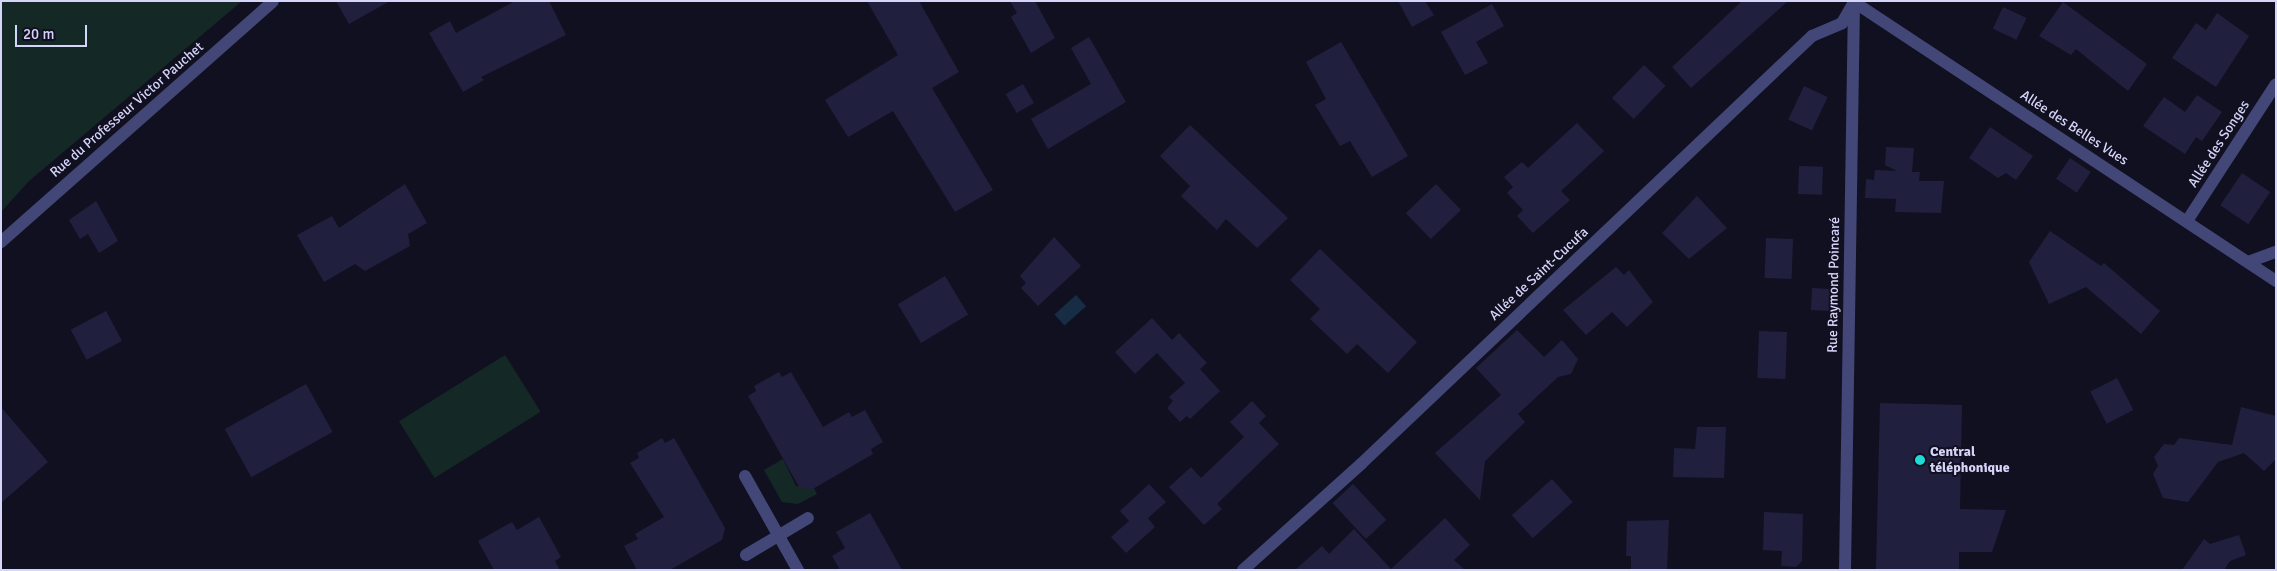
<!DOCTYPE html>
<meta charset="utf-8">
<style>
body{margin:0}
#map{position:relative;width:2277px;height:571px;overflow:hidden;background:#111020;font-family:Signika,sans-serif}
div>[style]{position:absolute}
.green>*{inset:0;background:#142925;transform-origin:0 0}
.water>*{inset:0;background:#162d44;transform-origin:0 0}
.building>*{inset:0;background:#211f3e;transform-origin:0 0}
.minor>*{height:12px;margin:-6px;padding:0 6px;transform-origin:6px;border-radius:6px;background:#424778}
.dots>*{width:14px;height:14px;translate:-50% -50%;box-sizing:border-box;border:2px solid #111020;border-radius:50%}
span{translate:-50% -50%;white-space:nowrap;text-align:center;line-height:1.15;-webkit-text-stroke:4px #111020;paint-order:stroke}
.street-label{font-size:14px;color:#d5d5f9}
.poi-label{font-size:14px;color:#d5d5f9;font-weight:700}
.left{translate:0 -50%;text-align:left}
.frame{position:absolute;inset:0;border:2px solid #d5d5f9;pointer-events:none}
.scale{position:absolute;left:15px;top:25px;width:72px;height:22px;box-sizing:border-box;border:2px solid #d5d5f9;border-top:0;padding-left:6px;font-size:15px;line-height:18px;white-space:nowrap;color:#d5d5f9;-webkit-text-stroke:4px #111020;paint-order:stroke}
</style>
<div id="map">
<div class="green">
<div style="clip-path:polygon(1px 1px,242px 1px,29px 181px,1px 212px)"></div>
<div style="left:505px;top:355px;width:67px;height:125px;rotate:58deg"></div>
<div style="clip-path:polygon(783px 459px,796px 486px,814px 488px,817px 494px,798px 504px,782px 502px,764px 470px)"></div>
</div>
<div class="water">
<div style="left:1076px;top:295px;width:15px;height:29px;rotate:48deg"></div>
</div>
<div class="building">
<div style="clip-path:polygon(336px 1px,390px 1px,349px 24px)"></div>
<div style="clip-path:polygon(515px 1px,549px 1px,566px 35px,481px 77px,484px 80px,463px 92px,429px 33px,450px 21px,456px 33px)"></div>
<div style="clip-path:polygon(867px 1px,919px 1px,959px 72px,932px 88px,993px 190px,955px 212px,893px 111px,848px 137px,825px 100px,898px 55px)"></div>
<div style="clip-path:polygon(1010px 1px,1035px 1px,1055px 38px,1031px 53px,1011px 17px,1017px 13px)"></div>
<div style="clip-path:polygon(1398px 1px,1425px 1px,1434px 15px,1412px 27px)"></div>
<div style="clip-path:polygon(1742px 1px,1788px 1px,1691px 88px,1672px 67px)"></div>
<div style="clip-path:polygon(2063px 2px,2147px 64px,2128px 91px,2076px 49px,2071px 55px,2039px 36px)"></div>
<div style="clip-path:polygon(1492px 4px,1504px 26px,1476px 42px,1488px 63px,1465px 75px,1441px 32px)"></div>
<div style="left:2003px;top:7px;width:26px;height:24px;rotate:25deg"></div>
<div style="clip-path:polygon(2217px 13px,2249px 36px,2216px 87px,2172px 58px,2196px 23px,2206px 30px)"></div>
<div style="clip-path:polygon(1089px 37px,1126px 102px,1048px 149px,1031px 119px,1091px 84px,1071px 48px)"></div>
<div style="clip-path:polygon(1341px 42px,1408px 156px,1372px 177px,1350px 141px,1340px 146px,1315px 105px,1326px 99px,1306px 62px)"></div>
<div style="left:1644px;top:65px;width:30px;height:46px;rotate:44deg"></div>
<div style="left:1023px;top:84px;width:22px;height:20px;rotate:60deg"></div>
<div style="left:1804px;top:86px;width:26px;height:37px;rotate:25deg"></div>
<div style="clip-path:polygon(2197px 95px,2222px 112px,2202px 141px,2196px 137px,2185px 154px,2143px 126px,2164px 97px,2185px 112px)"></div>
<div style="clip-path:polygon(1577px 123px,1604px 151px,1561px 191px,1570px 200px,1533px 233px,1517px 216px,1523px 210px,1507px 193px,1513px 187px,1504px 177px,1522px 162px,1528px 168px)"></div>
<div style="clip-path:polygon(1190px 125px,1288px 218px,1257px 248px,1226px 219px,1217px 230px,1181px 196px,1190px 186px,1160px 156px)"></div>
<div style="clip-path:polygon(1990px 127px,2033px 156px,2016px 180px,2006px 173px,1998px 178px,1969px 158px)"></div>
<div style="clip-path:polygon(1886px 147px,1914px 148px,1912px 172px,1920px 172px,1919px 181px,1944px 181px,1941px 213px,1895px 212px,1896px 199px,1865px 198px,1866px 179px,1874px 180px,1875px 170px,1897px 171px,1885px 165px)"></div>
<div style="left:2070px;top:158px;width:25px;height:25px;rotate:34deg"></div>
<div style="left:1799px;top:166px;width:24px;height:28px;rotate:2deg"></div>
<div style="left:2242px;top:173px;width:34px;height:39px;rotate:34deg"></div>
<div style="clip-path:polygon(405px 184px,427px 223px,408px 234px,410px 246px,365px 271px,355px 264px,324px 282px,297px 235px,332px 216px,339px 228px)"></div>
<div style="left:1436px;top:184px;width:36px;height:42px;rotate:46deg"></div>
<div style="clip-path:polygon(1697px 196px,1727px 228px,1689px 259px,1662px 233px)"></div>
<div style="clip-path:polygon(96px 201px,118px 241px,99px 253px,88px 234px,80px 239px,69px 220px)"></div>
<div style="clip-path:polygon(2050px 231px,2101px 266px,2104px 263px,2160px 311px,2141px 334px,2086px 287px,2049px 304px,2029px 262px)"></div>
<div style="clip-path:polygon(1054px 237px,1081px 266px,1038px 306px,1021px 288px,1026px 283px,1020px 276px)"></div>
<div style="left:1766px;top:238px;width:27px;height:40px;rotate:2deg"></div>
<div style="clip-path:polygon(1320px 249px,1417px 342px,1388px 373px,1357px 344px,1347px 354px,1310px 319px,1320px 309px,1290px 280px)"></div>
<div style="clip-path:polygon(1616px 267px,1624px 275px,1629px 270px,1653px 302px,1627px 327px,1612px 312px,1586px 335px,1563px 310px)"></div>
<div style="left:945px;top:276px;width:45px;height:55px;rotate:59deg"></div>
<div style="left:1812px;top:288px;width:18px;height:22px;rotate:3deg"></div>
<div style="left:106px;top:311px;width:34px;height:40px;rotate:62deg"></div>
<div style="clip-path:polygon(1152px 318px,1172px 340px,1179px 333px,1207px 363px,1200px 369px,1220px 391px,1190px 419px,1187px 416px,1180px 422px,1167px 408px,1173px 401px,1169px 397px,1185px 383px,1157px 353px,1135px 374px,1115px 352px)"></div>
<div style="clip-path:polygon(1517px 330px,1544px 357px,1562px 340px,1578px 359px,1571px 374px,1558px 377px,1518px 414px,1525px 422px,1485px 461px,1480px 500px,1435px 453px,1501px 395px,1476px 368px)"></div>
<div style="left:1759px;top:331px;width:28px;height:47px;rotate:2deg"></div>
<div style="clip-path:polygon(779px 372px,782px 377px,791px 372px,823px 427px,849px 412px,852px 417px,865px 410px,883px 442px,871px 449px,873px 454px,811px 490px,799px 487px,748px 396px,756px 391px,754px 386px)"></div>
<div style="left:2117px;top:378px;width:36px;height:30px;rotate:63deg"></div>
<div style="left:306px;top:384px;width:55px;height:93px;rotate:61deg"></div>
<div style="clip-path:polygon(1252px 401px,1266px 416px,1259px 423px,1279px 444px,1217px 504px,1222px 509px,1204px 525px,1169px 487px,1191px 467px,1201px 478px,1244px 437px,1230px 422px)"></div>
<div style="clip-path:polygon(1880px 403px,1962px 405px,1960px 509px,2006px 510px,1992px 552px,1959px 552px,1959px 570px,1876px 569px)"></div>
<div style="clip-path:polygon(1px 407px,48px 462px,1px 503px)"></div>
<div style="clip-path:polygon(2241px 407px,2276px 416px,2276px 459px,2264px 471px,2244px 453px,2218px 462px,2188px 502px,2163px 498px,2153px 474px,2158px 466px,2154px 457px,2164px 444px,2174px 445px,2179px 438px,2232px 445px)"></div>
<div style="clip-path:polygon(1697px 427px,1726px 427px,1724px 478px,1673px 477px,1674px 448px,1695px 449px)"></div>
<div style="clip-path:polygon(662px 438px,665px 443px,674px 438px,725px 528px,722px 540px,670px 570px,637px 570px,624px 546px,638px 539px,635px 534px,664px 517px,630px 463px,639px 458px,637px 453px)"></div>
<div style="left:1552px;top:479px;width:31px;height:54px;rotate:48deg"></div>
<div style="clip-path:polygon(1149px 484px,1166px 502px,1148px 518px,1155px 527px,1126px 553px,1111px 537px,1129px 521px,1120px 511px)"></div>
<div style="left:1353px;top:484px;width:49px;height:28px;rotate:47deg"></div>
<div style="clip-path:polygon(1764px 512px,1803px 514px,1802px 561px,1796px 567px,1781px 566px,1782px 551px,1763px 550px)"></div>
<div style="clip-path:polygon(870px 513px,882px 534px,902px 570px,840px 570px,832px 556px,845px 548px,836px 532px)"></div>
<div style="clip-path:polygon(539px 517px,561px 557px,555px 561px,560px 570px,494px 570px,478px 541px,512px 522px,517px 530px)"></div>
<div style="clip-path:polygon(1445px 518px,1470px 545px,1454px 560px,1465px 570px,1295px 570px,1322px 546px,1329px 554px,1354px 529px,1391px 569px)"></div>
<div style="clip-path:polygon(1669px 520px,1667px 570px,1631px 570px,1631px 556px,1626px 556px,1627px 521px)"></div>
<div style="clip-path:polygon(2239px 535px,2246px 555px,2230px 561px,2224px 570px,2182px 570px,2204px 539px,2210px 544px)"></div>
</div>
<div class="minor">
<div style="left:1854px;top:2px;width:506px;rotate:33.47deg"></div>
<div style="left:2187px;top:221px;width:163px;rotate:-57deg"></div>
<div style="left:1px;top:242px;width:363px;rotate:-41.5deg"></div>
<div style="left:2248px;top:262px;width:30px;rotate:-20deg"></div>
<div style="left:745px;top:476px;width:108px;rotate:60.6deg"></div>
<div style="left:746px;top:555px;width:72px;rotate:-30.8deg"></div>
<div style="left:1243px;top:570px;width:159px;rotate:-41.9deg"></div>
<div style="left:1361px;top:464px;width:622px;rotate:-43.5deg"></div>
<div style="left:1812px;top:36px;width:33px;rotate:-23deg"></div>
<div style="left:1842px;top:23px;width:24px;rotate:-60deg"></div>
<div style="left:1845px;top:570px;width:565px;rotate:-89.09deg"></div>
</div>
<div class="dots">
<div style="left:1920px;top:460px;background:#1fdbd5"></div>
</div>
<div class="street-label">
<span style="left:127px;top:110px;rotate:-41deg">Rue du Professeur Victor Pauchet</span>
<span style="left:2074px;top:128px;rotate:33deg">Allée des Belles Vues</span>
<span style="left:2219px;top:144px;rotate:-57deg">Allée des Songes</span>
<span style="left:1539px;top:274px;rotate:-43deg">Allée de Saint-Cucufa</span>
<span style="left:1834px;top:285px;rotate:-89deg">Rue Raymond Poincaré</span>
</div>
<div class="poi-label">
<span class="left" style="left:1930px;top:460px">Central<br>téléphonique</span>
</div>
<div class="frame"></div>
<div class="scale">20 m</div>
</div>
